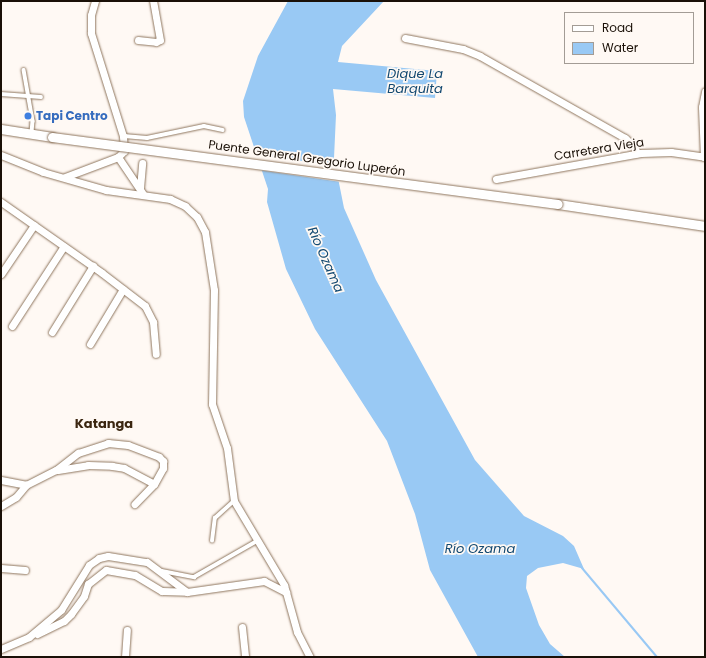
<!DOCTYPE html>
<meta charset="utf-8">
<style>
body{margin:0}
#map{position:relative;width:706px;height:658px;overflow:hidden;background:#fff9f4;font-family:Poppins,sans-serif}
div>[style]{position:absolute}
.water>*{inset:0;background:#99c9f4}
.pier>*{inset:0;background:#fff9f4}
.stream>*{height:2px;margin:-1px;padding:0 1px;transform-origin:1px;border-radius:1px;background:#99c9f4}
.roads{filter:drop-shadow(0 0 1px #8f765e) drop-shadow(0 0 1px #8f765e)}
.service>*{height:3.5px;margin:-1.75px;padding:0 1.75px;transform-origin:1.75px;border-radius:1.75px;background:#fff}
.minor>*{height:7px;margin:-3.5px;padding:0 3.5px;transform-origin:3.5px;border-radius:3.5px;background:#fff}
.tertiary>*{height:9px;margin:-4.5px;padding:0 4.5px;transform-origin:4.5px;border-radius:4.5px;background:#fff}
.bridges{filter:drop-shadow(0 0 1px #8f765e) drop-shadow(0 0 1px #8f765e)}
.tertiary-bridge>*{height:9px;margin:-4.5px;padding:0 4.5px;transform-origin:4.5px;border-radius:4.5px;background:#fff}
.dots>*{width:11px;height:11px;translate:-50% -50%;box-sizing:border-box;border:2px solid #fff9f4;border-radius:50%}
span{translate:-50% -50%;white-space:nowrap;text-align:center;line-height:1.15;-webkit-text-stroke:3.5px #fff9f4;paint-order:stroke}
.shop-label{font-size:12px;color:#366cbe;font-weight:700}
.left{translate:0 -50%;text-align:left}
.street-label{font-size:12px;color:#1a1007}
.water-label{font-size:13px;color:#134971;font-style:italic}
.neighbourhood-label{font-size:13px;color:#3b2610;font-weight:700}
.frame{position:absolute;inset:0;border:2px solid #1a1007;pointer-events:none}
.legend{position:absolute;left:564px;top:12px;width:130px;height:52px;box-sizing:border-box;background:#fff9f4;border:1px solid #a39c95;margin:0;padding:5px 7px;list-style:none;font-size:12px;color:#1a1007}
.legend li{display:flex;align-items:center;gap:8px;height:20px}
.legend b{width:20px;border:1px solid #a39c95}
</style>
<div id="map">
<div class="water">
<div style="clip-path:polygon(288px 1px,384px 1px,342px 46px,338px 62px,437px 71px,435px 98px,333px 89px,336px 115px,334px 158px,344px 208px,376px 280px,475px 460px,524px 516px,563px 536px,574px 546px,584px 569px,563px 563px,538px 568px,527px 576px,526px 588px,539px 625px,550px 644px,565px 657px,478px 657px,430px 570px,415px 514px,387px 441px,315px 329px,286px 269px,267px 202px,268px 189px,244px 117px,243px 101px,258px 56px)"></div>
</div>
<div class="pier">
<div style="clip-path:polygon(253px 154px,338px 166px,341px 182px,259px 170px)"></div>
</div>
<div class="stream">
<div style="left:582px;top:568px;width:116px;rotate:49.9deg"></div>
</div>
<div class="roads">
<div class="service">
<div style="left:24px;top:70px;width:52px;rotate:80deg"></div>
<div style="left:33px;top:121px;width:12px;rotate:95deg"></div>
<div style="left:1px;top:94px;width:40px;rotate:4.3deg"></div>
<div style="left:124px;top:136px;width:23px;rotate:5deg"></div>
<div style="left:147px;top:138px;width:58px;rotate:-11.9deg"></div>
<div style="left:204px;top:126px;width:19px;rotate:12deg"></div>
<div style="left:212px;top:541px;width:23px;rotate:-83deg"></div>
<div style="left:215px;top:518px;width:25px;rotate:-42deg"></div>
<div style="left:162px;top:571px;width:33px;rotate:11deg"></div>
<div style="left:194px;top:577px;width:73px;rotate:-29.7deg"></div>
</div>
<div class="minor">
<div style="left:405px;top:38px;width:59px;rotate:10.7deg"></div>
<div style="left:463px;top:49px;width:18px;rotate:22deg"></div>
<div style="left:480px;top:56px;width:167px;rotate:29.5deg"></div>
<div style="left:625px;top:138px;width:12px;rotate:42deg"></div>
<div style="left:634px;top:146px;width:8px;rotate:67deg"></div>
<div style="left:138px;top:40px;width:18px;rotate:6deg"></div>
<div style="left:156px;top:42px;width:4px;rotate:-27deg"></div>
<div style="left:160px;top:40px;width:40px;rotate:-100deg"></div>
<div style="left:1px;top:155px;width:45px;rotate:22deg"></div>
<div style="left:43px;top:172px;width:66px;rotate:15.9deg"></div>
<div style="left:106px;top:190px;width:65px;rotate:8deg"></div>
<div style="left:170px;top:199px;width:17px;rotate:25deg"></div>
<div style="left:185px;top:206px;width:16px;rotate:43deg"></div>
<div style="left:197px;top:217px;width:17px;rotate:62deg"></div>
<div style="left:205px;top:232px;width:59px;rotate:81.2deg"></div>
<div style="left:214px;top:290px;width:114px;rotate:91deg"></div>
<div style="left:212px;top:404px;width:46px;rotate:71.2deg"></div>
<div style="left:227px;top:448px;width:53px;rotate:82.5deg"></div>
<div style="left:234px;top:501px;width:98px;rotate:59.2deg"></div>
<div style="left:284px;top:585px;width:49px;rotate:74.5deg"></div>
<div style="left:297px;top:632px;width:28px;rotate:63deg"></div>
<div style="left:118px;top:157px;width:45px;rotate:56deg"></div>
<div style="left:704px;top:157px;width:50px;rotate:-92.3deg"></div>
<div style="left:702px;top:107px;width:16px;rotate:-79deg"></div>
<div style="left:65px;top:177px;width:57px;rotate:-20.7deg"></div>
<div style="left:118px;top:157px;width:8px;rotate:-45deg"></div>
<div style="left:124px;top:151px;width:15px;rotate:-94deg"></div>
<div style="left:123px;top:136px;width:108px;rotate:-107.3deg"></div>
<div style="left:91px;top:33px;width:18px;rotate:-90deg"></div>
<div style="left:91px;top:15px;width:15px;rotate:-74deg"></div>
<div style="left:496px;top:179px;width:147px;rotate:-10.2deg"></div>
<div style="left:641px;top:153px;width:30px;rotate:-2deg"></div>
<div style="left:671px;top:152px;width:34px;rotate:8deg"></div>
<div style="left:140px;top:188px;width:25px;rotate:-85deg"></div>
<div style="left:1px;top:202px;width:123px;rotate:35.1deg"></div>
<div style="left:102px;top:273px;width:54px;rotate:37.5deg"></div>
<div style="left:145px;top:306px;width:18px;rotate:63deg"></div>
<div style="left:153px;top:322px;width:32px;rotate:85deg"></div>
<div style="left:1px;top:274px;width:59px;rotate:-56deg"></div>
<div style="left:12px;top:326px;width:95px;rotate:-57deg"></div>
<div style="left:52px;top:332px;width:78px;rotate:-58.2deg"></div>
<div style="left:90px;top:344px;width:64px;rotate:-59deg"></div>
<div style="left:58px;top:470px;width:30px;rotate:-9deg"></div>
<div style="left:88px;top:465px;width:24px;rotate:2deg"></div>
<div style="left:112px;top:466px;width:12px;rotate:9deg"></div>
<div style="left:124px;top:468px;width:34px;rotate:28deg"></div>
<div style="left:1px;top:480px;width:25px;rotate:11deg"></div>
<div style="left:1px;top:506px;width:17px;rotate:-31deg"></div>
<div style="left:16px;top:497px;width:16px;rotate:-50deg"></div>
<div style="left:26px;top:485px;width:34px;rotate:-27deg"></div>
<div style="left:56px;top:470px;width:28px;rotate:-38deg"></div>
<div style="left:78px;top:453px;width:32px;rotate:-18deg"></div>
<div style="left:108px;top:443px;width:20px;rotate:6deg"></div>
<div style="left:128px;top:445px;width:33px;rotate:21deg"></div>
<div style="left:159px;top:457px;width:6px;rotate:45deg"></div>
<div style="left:163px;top:461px;width:7px;rotate:90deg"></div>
<div style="left:163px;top:468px;width:18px;rotate:119deg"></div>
<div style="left:154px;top:484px;width:28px;rotate:134deg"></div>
<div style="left:1px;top:568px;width:24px;rotate:5deg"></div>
<div style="left:242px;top:627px;width:30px;rotate:84deg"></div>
<div style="left:37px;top:634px;width:30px;rotate:-26deg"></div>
<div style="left:64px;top:621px;width:10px;rotate:-45deg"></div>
<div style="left:71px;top:614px;width:22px;rotate:-54deg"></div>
<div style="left:84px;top:596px;width:13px;rotate:-72deg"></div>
<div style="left:88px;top:584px;width:23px;rotate:-38deg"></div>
<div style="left:106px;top:570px;width:29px;rotate:10deg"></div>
<div style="left:135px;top:575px;width:31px;rotate:31deg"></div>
<div style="left:162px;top:591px;width:25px;rotate:2deg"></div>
<div style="left:1px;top:649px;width:30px;rotate:-23deg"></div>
<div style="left:29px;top:637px;width:42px;rotate:-40.2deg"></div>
<div style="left:61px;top:610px;width:53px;rotate:-58.1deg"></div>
<div style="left:89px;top:565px;width:12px;rotate:-35deg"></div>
<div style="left:99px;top:558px;width:9px;rotate:-13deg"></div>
<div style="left:108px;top:556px;width:39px;rotate:9deg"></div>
<div style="left:147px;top:562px;width:50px;rotate:36.9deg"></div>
<div style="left:187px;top:592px;width:78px;rotate:-8.1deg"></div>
<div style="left:264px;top:581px;width:25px;rotate:27deg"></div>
<div style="left:125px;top:657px;width:27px;rotate:-86deg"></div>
</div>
<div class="tertiary">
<div style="left:1px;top:129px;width:52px;rotate:8.9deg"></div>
<div style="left:558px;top:204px;width:149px;rotate:8.5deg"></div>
</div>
</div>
<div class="bridges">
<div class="tertiary-bridge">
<div style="left:52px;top:137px;width:510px;rotate:7.54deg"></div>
</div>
</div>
<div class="dots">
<div style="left:28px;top:116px;background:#3f7fe0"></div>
</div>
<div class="shop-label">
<span class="left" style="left:36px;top:116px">Tapi Centro</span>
</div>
<div class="street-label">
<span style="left:599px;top:149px;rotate:-9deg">Carretera Vieja</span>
<span style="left:307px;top:158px;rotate:8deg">Puente General Gregorio Luperón</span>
</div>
<div class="water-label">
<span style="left:415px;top:82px">Dique La<br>Barquita</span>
<span style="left:325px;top:260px;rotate:66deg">Río Ozama</span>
<span style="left:480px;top:549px">Río Ozama</span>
</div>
<div class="neighbourhood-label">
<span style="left:104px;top:424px">Katanga</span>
</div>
<div class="frame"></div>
<ul class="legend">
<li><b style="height:5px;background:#fff"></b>Road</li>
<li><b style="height:11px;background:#99c9f4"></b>Water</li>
</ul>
</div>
